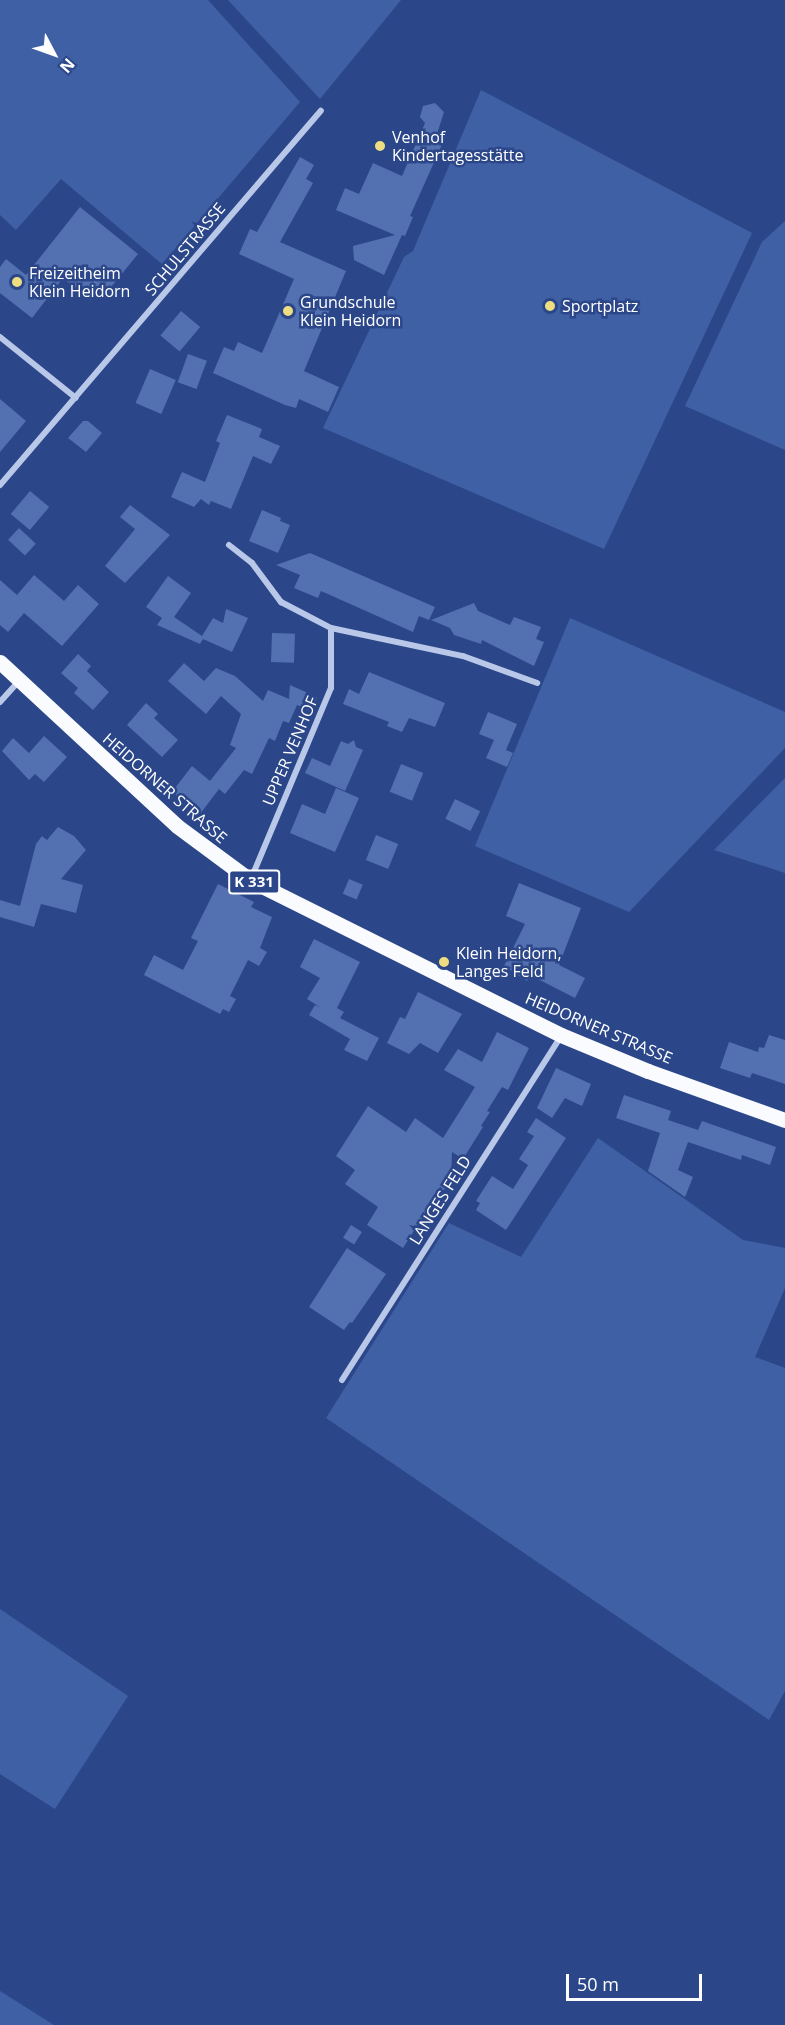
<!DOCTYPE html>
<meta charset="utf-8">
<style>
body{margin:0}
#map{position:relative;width:785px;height:2025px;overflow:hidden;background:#2b4789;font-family:"Open Sans",sans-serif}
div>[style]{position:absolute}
.green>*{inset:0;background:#4060a5}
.building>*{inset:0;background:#5370b0;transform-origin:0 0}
.street>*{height:6px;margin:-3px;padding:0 3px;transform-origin:3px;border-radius:3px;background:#b9c8e8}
.primary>*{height:15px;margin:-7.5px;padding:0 7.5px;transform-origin:7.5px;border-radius:7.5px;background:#fafbfe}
.dots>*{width:16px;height:16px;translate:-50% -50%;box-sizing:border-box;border:3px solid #2b4789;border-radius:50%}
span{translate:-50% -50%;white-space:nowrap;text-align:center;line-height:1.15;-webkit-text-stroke:5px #2b4789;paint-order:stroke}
.shield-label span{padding:2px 4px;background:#2b4789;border:2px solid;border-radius:4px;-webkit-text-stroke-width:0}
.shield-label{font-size:15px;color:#fff;font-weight:700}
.poi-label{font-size:16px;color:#fff}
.left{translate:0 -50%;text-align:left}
.street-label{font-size:16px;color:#fff}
.north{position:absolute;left:24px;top:24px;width:60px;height:60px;-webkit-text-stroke:4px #2b4789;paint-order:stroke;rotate:131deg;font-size:16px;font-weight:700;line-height:24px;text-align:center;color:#fff}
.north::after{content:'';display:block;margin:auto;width:21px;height:27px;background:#fff;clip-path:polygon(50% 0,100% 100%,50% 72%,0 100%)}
.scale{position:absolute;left:566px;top:1974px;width:136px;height:27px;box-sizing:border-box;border:3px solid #fff;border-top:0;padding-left:8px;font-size:18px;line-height:21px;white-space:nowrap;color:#fff;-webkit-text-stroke:4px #2b4789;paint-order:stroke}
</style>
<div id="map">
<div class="green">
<div style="clip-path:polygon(0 0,208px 0,300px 102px,162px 264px,61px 179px,16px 230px,0 215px)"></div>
<div style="clip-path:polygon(228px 0,401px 0,320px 99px)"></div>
<div style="clip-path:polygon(481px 90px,752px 233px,604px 549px,323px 428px,404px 257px,413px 251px)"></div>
<div style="clip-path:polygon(785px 221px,785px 450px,685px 406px,762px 242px)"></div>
<div style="clip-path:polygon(570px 618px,785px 712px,785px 748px,629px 912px,475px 846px)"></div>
<div style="clip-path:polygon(785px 778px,785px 873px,714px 850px)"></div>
<div style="clip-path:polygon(598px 1138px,743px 1240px,785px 1248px,785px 1288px,755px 1357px,785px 1368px,785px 1691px,769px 1720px,326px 1418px,449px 1223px,521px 1257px)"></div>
<div style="clip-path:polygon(0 1609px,128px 1696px,55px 1809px,0 1774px)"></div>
<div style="clip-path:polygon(0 1991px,54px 2025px,0 2025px)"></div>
</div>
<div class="building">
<div style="clip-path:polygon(435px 103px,444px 112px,437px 134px,445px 138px,410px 216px,413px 217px,405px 236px,402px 235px,384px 275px,354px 260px,353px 246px,395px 235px,336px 210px,345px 188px,359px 194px,373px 163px,402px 176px,425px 123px,420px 117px,423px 106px)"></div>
<div style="clip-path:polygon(300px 157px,314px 165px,306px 179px,313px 183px,280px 242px,346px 271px,304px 371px,339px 387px,328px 412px,299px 399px,296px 408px,285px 405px,213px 373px,224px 347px,234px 351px,238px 342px,262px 353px,294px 279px,239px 254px,250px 229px,257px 232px)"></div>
<div style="clip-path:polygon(80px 207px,138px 254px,107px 292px,101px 287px,90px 300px,63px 278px,32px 318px,0 293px,0 267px,6px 259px,26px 275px)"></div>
<div style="left:181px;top:311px;width:25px;height:32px;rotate:40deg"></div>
<div style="left:188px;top:354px;width:20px;height:30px;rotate:20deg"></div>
<div style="left:150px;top:369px;width:28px;height:37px;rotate:23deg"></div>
<div style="clip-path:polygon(0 399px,26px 421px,0 452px)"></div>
<div style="clip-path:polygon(227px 415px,262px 429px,259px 437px,280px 446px,271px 464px,253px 456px,231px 509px,211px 501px,209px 505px,201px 499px,194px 507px,171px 497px,182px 472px,205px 482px,220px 443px,216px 441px)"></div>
<div style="clip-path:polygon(83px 421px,88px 421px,102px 433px,86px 452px,68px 438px)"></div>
<div style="left:30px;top:491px;width:25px;height:30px;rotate:40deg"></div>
<div style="clip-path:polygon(130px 505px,170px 535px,125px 583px,105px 566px,135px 529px,120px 517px)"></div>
<div style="clip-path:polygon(262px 510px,281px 518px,280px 521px,290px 525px,278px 553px,249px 541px)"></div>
<div style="left:19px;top:528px;width:23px;height:16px;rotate:43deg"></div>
<div style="clip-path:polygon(310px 553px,435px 607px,429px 620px,419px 616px,413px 632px,321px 591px,318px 598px,294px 588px,300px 575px,276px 565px)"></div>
<div style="clip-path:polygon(34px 575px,64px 601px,78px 585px,99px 604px,62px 646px,24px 613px,8px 632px,0 625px,0 580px,17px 595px)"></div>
<div style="clip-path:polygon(168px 576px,191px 593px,174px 617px,202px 636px,213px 618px,223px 623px,226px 609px,248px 618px,232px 652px,203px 639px,200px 644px,157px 625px,162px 618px,146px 607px)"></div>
<div style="clip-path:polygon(474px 603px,478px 611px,510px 625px,514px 617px,541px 627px,536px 639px,544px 642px,534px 666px,482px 640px,481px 644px,454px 635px,450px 628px,431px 620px)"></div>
<div style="left:272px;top:633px;width:23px;height:29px;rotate:2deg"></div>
<div style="clip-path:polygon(78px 654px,91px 666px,87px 671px,109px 692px,93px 710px,74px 693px,78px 688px,61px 673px)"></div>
<div style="clip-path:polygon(184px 663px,204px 681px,216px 668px,235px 676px,263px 701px,268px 690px,289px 699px,290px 685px,317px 697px,311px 711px,297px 705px,289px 723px,283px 721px,275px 741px,269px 738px,252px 774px,244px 770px,225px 794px,219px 789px,200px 814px,172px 792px,192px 766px,210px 781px,236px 748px,230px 745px,241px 714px,221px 696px,206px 714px,168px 681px)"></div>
<div style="clip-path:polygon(369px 672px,445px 703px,435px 727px,409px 718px,402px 732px,387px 726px,389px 722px,343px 704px,349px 689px,359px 694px)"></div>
<div style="clip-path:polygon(146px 703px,158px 714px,154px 718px,178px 740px,162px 757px,127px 725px)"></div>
<div style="clip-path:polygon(488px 712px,517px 724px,506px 750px,513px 753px,507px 767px,486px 758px,494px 740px,479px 734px)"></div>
<div style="clip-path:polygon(44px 736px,67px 757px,44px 782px,35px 774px,29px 780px,2px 751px,13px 738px,29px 753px)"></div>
<div style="clip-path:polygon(354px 740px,356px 747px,363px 750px,345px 791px,305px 773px,312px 758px,330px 766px,341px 741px,348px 744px)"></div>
<div style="left:401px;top:764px;width:24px;height:30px;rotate:22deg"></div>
<div style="clip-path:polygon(336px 788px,359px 798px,335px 852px,290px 833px,302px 804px,325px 814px)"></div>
<div style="left:455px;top:799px;width:28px;height:22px;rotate:26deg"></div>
<div style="clip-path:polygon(58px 827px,74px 836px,86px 850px,61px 879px,83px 885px,76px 913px,41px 904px,34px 927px,0 917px,0 900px,20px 906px,36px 844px,42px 836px,47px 840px)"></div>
<div style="left:376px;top:835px;width:24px;height:27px;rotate:22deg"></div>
<div style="left:349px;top:879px;width:15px;height:16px;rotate:23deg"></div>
<div style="clip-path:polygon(519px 883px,581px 908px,559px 965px,585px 978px,575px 998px,530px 975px,527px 981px,504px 966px,525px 924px,506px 916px)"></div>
<div style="clip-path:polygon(218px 884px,254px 902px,251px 907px,272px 917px,260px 948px,267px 952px,259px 966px,248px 960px,230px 996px,236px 999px,229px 1012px,223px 1009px,220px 1014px,144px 975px,154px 955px,183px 970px,198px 941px,191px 938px)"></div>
<div style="clip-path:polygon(314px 939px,360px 962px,337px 1008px,344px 1012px,340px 1018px,379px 1038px,367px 1061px,344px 1050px,350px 1039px,309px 1015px,315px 1005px,320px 1007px,307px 999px,320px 978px,300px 967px)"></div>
<div style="clip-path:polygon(418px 992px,462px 1014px,438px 1053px,420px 1043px,409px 1054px,387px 1043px,400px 1017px,405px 1019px)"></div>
<div style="clip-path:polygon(497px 1032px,529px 1048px,508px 1090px,502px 1087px,487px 1111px,490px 1112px,481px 1126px,483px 1127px,463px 1159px,452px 1152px,451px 1184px,436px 1196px,403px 1248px,367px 1225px,378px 1207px,345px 1184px,355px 1170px,336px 1156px,368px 1106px,406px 1132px,415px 1118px,443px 1138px,475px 1087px,444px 1070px,458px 1049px,482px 1062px)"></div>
<div style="clip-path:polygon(769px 1035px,785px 1040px,785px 1084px,752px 1073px,750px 1078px,720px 1068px,729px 1042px,758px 1052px,759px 1047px,764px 1048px)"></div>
<div style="clip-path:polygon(556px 1068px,591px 1084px,582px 1106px,565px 1098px,552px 1118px,537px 1108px)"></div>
<div style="clip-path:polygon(624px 1095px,671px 1111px,668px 1120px,698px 1130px,702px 1121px,776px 1147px,770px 1165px,742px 1155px,741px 1160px,688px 1142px,678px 1170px,693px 1177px,685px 1197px,648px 1171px,660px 1133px,616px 1118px)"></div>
<div style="clip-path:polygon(536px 1118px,566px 1138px,506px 1230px,476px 1210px,480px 1203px,476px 1201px,492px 1176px,513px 1189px,528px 1165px,519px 1159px,534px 1136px,527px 1132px)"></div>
<div style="left:351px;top:1225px;width:13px;height:15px;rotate:32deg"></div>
<div style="clip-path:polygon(347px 1248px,386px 1274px,352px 1323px,350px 1322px,344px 1330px,309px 1307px)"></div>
</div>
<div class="street">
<div style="left:0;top:337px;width:97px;rotate:38.8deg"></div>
<div style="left:0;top:485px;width:493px;rotate:-49.4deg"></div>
<div style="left:229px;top:545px;width:29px;rotate:38deg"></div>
<div style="left:252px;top:563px;width:49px;rotate:53.4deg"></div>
<div style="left:281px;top:602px;width:56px;rotate:27.5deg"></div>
<div style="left:331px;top:628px;width:135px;rotate:12deg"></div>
<div style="left:463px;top:656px;width:79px;rotate:20deg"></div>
<div style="left:0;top:702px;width:28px;rotate:-48deg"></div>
<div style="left:251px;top:879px;width:207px;rotate:-67.3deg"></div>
<div style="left:331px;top:688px;width:60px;rotate:-90deg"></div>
<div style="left:342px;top:1380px;width:408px;rotate:-57.5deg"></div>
</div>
<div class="primary">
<div style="left:0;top:662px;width:241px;rotate:42.8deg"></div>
<div style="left:177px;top:826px;width:91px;rotate:36.5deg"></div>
<div style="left:250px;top:880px;width:347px;rotate:26.5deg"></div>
<div style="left:561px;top:1035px;width:94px;rotate:22.5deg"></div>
<div style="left:648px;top:1071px;width:145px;rotate:19.7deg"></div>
</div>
<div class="dots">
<div style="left:380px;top:146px;background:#eede81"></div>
<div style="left:17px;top:282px;background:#eede81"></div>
<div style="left:550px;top:306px;background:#eede81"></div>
<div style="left:288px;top:311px;background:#eede81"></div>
<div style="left:444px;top:962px;background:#eede81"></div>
</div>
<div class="shield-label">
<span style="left:254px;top:882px">K 331</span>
</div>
<div class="poi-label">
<span class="left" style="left:392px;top:146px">Venhof<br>Kindertagesstätte</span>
<span class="left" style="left:29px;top:282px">Freizeitheim<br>Klein Heidorn</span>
<span class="left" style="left:300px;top:311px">Grundschule<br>Klein Heidorn</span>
<span class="left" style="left:562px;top:306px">Sportplatz</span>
<span class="left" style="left:456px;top:962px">Klein Heidorn,<br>Langes Feld</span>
</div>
<div class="street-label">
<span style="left:185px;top:249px;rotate:-50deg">SCHULSTRASSE</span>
<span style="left:290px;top:751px;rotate:-67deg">UPPER VENHOF</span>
<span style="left:165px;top:788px;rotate:41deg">HEIDORNER STRASSE</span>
<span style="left:599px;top:1028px;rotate:23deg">HEIDORNER STRASSE</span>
<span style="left:440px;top:1200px;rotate:-58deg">LANGES FELD</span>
</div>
<div class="north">N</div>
<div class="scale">50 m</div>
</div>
